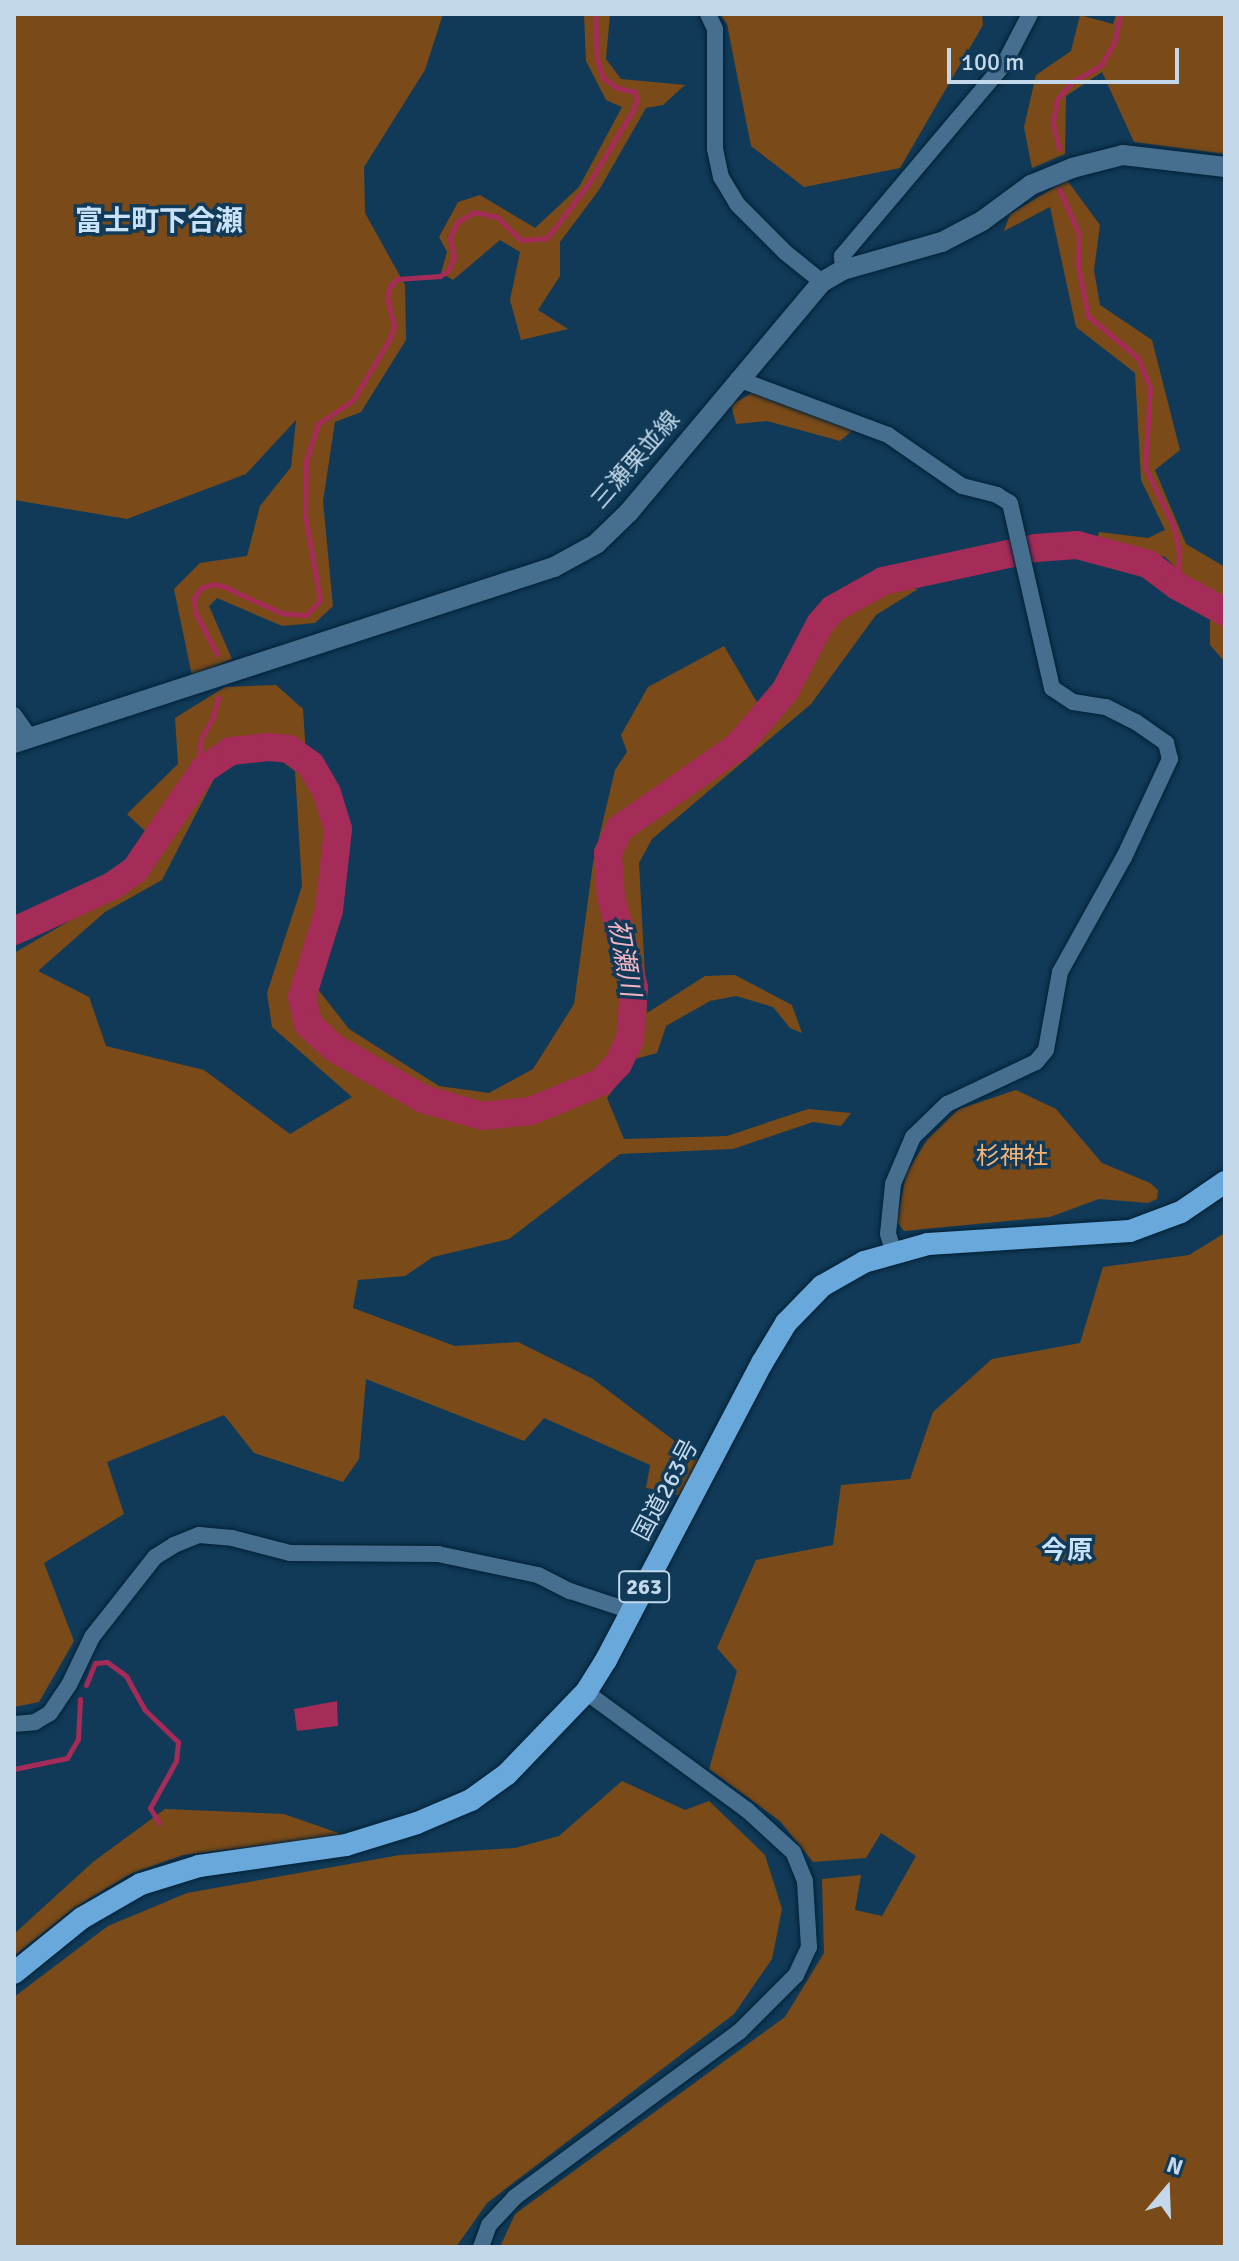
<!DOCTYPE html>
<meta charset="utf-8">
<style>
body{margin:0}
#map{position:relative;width:1239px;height:2261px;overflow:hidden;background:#103a57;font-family:Signika,"Noto Sans JP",sans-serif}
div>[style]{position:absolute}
.green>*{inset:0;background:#7a4b19}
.water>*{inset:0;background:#a52c58}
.stream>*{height:5px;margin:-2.5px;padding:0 2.5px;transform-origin:2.5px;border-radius:2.5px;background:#a52c58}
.river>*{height:28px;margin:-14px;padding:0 14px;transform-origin:14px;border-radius:14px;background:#a52c58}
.roads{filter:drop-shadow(0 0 2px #022036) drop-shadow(0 0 2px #022036)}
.minor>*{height:16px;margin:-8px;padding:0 8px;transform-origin:8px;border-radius:8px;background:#466f8f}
.secondary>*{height:20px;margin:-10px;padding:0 10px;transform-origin:10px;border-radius:10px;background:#466f8f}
.trunk>*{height:22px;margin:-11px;padding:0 11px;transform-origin:11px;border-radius:11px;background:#69a8da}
span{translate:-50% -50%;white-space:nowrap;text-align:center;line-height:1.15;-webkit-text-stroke:7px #103a57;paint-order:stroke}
.shield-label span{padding:2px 6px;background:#103a57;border:2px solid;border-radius:6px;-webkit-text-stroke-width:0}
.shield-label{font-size:22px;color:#c3d9eb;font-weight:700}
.street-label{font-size:24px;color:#c3d9eb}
.park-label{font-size:24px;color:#f9b474}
.water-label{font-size:26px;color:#f4b4c3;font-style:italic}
.neighbourhood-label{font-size:26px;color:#c8e2f8;font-weight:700}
.quarter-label{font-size:28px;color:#c8e2f8;font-weight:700}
.frame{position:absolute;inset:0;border:16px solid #c3d9eb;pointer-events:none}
.north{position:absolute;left:1127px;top:2149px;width:80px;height:80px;-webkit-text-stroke:6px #103a57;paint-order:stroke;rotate:19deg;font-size:22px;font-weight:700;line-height:32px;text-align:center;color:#c3d9eb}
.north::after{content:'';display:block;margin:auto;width:28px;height:36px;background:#c3d9eb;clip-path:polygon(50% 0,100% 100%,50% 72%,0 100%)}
.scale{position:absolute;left:947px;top:48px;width:232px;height:36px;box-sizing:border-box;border:4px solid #c3d9eb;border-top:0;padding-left:10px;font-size:24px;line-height:28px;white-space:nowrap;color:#c3d9eb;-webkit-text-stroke:6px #103a57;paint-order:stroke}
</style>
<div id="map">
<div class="green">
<div style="clip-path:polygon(14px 14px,443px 14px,425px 70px,364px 167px,365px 213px,405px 285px,406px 340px,361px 412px,335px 422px,323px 501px,333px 606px,315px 623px,282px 626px,217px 598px,209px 606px,232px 659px,192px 676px,174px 589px,200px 563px,247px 556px,260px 506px,291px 467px,296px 420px,246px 474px,127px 519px,14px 500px)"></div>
<div style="clip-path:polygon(584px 14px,610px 14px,606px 59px,621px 79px,685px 85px,663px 105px,646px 108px,599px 190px,560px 242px,560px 276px,538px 310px,568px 329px,521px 340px,510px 300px,520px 252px,500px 240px,453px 280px,441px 273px,447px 252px,439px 237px,458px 202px,480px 195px,535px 228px,579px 187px,622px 107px,606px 100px,586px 61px)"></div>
<div style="clip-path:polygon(720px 14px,982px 14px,983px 25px,900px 168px,804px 187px,751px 146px,727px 24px)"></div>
<div style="clip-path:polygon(1116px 14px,1225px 14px,1225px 154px,1134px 142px,1102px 72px,1066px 96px,1065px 154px,1032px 168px,1024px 127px,1036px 75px,1071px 51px,1080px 15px,1113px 24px)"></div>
<div style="clip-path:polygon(1067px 180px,1100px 225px,1094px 270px,1100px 305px,1152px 340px,1180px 450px,1155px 470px,1186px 544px,1225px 567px,1225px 662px,1210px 645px,1210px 619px,1215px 596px,1188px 580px,1165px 557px,1097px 539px,1099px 532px,1148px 538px,1165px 530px,1141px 480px,1135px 373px,1076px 327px,1050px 207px,1004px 231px,1010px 214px)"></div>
<div style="clip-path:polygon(752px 393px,853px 430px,840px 441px,767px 421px,736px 424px,731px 405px)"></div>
<div style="clip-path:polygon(evenodd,886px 587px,918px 589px,876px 615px,811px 704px,652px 839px,639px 863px,647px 1013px,705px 976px,735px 975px,792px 1005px,802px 1033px,790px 1028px,773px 1007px,736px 996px,710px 1001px,666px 1026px,657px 1053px,635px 1059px,607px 1098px,624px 1139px,727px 1136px,808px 1109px,851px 1113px,841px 1126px,813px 1122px,733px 1149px,620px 1154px,509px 1239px,433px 1257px,405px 1276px,358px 1280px,353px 1308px,455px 1346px,518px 1342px,593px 1379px,701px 1461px,681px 1496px,646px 1488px,650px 1465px,544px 1418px,524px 1441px,366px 1379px,359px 1459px,343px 1482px,254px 1453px,224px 1415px,107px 1462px,124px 1514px,44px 1563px,74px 1641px,39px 1702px,14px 1707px,14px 953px,147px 876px,161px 846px,127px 814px,178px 764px,175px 718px,225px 687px,276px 685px,303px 709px,306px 754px,342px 845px,326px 940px,313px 983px,349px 1029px,439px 1086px,489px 1093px,533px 1069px,574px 1004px,593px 863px,615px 770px,627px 752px,621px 735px,648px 687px,724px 646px,758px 704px,774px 714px,816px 661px,838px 614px,886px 587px,244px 758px,279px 759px,295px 771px,302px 886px,267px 993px,272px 1027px,352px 1097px,290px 1134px,204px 1070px,106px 1046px,89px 997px,38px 971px,105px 912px,162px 880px,216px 775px,244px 758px)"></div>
<div style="clip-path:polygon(1016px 1090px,1056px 1109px,1102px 1163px,1150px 1183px,1158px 1190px,1157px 1199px,1148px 1203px,1099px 1199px,1050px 1217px,904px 1231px,897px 1222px,906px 1174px,927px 1140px,959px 1109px)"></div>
<div style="clip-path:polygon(1225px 1233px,1225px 2247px,500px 2247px,515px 2214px,785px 2017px,824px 1953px,822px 1879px,861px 1875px,855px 1910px,882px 1916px,916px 1856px,881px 1833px,866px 1858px,813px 1862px,780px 1821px,709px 1769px,737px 1671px,717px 1648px,756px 1560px,833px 1545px,841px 1485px,910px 1479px,933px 1412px,992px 1359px,1080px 1343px,1103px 1267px,1189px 1255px)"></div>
<div style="clip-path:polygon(622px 1781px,685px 1810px,709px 1801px,765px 1855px,782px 1909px,772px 1959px,734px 2014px,487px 2203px,456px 2247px,14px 2247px,14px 1997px,108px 1926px,187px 1893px,400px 1855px,515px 1848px,559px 1836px)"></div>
<div style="clip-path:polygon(165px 1809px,284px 1814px,344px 1835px,183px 1855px,130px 1874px,74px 1908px,14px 1956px,14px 1934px,93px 1862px)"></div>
</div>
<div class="water">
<div style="clip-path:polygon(337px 1701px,338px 1726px,297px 1731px,294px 1709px)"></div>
</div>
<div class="stream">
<div style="left:1059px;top:149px;width:28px;rotate:-103deg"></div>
<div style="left:1053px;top:122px;width:23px;rotate:-80deg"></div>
<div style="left:1057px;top:99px;width:23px;rotate:-49deg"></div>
<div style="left:1072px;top:82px;width:34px;rotate:-30deg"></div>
<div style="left:1101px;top:65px;width:28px;rotate:-60deg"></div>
<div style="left:1115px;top:41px;width:27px;rotate:-80deg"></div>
<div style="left:1059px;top:189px;width:49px;rotate:66deg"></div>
<div style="left:1079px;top:234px;width:32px;rotate:92deg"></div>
<div style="left:1078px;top:266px;width:51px;rotate:78.7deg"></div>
<div style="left:1088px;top:316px;width:65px;rotate:40deg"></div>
<div style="left:1138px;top:358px;width:32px;rotate:68deg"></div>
<div style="left:1150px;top:388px;width:79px;rotate:93.6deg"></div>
<div style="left:1145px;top:467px;width:67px;rotate:64.2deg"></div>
<div style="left:1174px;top:527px;width:26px;rotate:79deg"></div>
<div style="left:1179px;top:553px;width:33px;rotate:93deg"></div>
<div style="left:217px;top:654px;width:47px;rotate:-117.6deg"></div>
<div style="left:195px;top:612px;width:14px;rotate:-94deg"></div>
<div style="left:194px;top:598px;width:12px;rotate:-55deg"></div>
<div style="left:201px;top:588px;width:13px;rotate:-18deg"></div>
<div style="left:213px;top:584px;width:12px;rotate:14deg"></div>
<div style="left:225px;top:587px;width:62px;rotate:24.9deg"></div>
<div style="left:281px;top:613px;width:25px;rotate:5deg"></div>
<div style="left:306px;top:615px;width:21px;rotate:-47deg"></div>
<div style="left:320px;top:600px;width:86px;rotate:-100deg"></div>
<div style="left:305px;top:515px;width:54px;rotate:-88.9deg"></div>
<div style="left:306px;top:461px;width:39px;rotate:-72deg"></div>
<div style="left:318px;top:424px;width:42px;rotate:-34.4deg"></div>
<div style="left:353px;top:400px;width:70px;rotate:-59deg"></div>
<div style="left:389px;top:340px;width:15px;rotate:-70deg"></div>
<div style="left:394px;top:326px;width:29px;rotate:-104deg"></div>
<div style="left:387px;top:298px;width:12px;rotate:-76deg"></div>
<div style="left:390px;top:286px;width:10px;rotate:-45deg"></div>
<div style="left:397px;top:279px;width:43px;rotate:-4deg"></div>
<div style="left:440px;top:276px;width:11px;rotate:-34deg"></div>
<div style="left:449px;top:270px;width:15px;rotate:-70deg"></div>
<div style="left:454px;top:256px;width:18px;rotate:-103deg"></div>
<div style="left:450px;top:238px;width:17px;rotate:-66deg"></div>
<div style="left:457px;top:222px;width:20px;rotate:-30deg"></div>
<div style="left:474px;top:212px;width:24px;rotate:12deg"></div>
<div style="left:497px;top:217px;width:33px;rotate:44deg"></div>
<div style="left:521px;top:240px;width:26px;rotate:-4deg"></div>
<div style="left:547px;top:238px;width:69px;rotate:-52.6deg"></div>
<div style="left:589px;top:183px;width:85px;rotate:-58.9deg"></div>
<div style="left:633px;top:110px;width:11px;rotate:-68deg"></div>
<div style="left:637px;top:100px;width:8px;rotate:-104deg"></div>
<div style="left:635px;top:92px;width:18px;rotate:-167deg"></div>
<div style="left:617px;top:88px;width:17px;rotate:-144deg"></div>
<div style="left:603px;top:78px;width:20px;rotate:-108deg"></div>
<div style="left:597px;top:59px;width:45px;rotate:-92.5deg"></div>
<div style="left:204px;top:769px;width:14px;rotate:-111deg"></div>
<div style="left:199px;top:756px;width:18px;rotate:-84deg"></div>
<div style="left:201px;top:738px;width:24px;rotate:-60deg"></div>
<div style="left:213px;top:717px;width:20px;rotate:-75deg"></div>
<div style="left:86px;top:1685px;width:24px;rotate:-68deg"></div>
<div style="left:95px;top:1663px;width:12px;rotate:-5deg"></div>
<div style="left:107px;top:1662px;width:24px;rotate:36deg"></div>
<div style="left:126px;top:1676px;width:38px;rotate:61deg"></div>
<div style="left:144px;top:1709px;width:47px;rotate:44.1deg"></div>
<div style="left:178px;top:1742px;width:19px;rotate:96deg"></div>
<div style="left:176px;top:1761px;width:54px;rotate:119deg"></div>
<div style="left:150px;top:1808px;width:17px;rotate:59deg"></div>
<div style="left:14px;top:1769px;width:54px;rotate:-11.7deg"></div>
<div style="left:67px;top:1758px;width:22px;rotate:-60deg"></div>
<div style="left:78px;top:1739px;width:40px;rotate:-87.1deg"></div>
</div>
<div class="river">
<div style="left:14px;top:931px;width:108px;rotate:-24.7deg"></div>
<div style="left:112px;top:886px;width:28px;rotate:-35deg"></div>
<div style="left:135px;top:870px;width:122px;rotate:-55.7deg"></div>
<div style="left:204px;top:769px;width:32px;rotate:-34deg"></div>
<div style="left:231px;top:751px;width:37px;rotate:-6deg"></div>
<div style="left:268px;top:747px;width:21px;rotate:5deg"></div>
<div style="left:289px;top:749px;width:27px;rotate:36deg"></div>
<div style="left:311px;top:765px;width:32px;rotate:60deg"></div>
<div style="left:327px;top:793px;width:38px;rotate:73deg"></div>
<div style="left:338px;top:829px;width:81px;rotate:96.3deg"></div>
<div style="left:329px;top:910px;width:91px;rotate:107.2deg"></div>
<div style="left:302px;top:997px;width:28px;rotate:77deg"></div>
<div style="left:308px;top:1024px;width:35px;rotate:43deg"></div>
<div style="left:334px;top:1048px;width:103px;rotate:29.8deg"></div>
<div style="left:423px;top:1099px;width:61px;rotate:16.1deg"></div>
<div style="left:482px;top:1116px;width:49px;rotate:-5.8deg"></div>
<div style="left:531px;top:1111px;width:76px;rotate:-22.5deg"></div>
<div style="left:601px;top:1082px;width:25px;rotate:-47deg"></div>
<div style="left:618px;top:1064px;width:28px;rotate:-64deg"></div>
<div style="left:630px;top:1039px;width:51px;rotate:-85.5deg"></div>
<div style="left:634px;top:988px;width:94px;rotate:-104.2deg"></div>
<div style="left:611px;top:897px;width:44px;rotate:-93.9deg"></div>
<div style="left:608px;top:853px;width:26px;rotate:-65deg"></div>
<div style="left:619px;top:829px;width:144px;rotate:-34.8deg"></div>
<div style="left:737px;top:747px;width:74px;rotate:-49.4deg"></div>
<div style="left:785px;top:691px;width:76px;rotate:-62.4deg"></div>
<div style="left:820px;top:624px;width:20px;rotate:-49deg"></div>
<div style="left:833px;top:609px;width:57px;rotate:-29.2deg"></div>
<div style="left:883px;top:581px;width:157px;rotate:-12.2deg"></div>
<div style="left:1036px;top:548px;width:41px;rotate:-4.2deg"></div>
<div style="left:1077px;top:545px;width:73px;rotate:15deg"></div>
<div style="left:1148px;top:564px;width:36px;rotate:37deg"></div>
<div style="left:1177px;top:586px;width:55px;rotate:28.4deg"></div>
</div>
<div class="roads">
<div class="minor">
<div style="left:708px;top:14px;width:17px;rotate:65deg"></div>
<div style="left:715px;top:29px;width:120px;rotate:90deg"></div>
<div style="left:715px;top:149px;width:29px;rotate:78deg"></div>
<div style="left:721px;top:177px;width:31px;rotate:59deg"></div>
<div style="left:737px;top:204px;width:69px;rotate:45deg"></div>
<div style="left:786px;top:253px;width:46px;rotate:38.9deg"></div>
<div style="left:843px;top:270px;width:14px;rotate:-94deg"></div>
<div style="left:842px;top:256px;width:251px;rotate:-49.8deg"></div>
<div style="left:1004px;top:64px;width:56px;rotate:-62.5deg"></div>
<div style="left:738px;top:379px;width:160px;rotate:20.5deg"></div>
<div style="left:888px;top:435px;width:90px;rotate:34.6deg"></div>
<div style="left:962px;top:486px;width:36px;rotate:14deg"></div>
<div style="left:997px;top:495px;width:15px;rotate:32deg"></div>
<div style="left:1010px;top:503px;width:190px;rotate:77.2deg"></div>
<div style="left:1052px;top:688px;width:25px;rotate:34deg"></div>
<div style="left:1073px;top:702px;width:33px;rotate:9deg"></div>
<div style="left:1106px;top:707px;width:34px;rotate:27deg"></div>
<div style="left:1136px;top:722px;width:37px;rotate:35deg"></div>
<div style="left:1166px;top:743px;width:16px;rotate:76deg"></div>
<div style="left:1170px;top:759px;width:108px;rotate:115.1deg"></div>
<div style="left:1124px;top:857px;width:132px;rotate:119.1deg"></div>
<div style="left:1060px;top:972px;width:79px;rotate:100.2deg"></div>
<div style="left:1046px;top:1050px;width:16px;rotate:130deg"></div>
<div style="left:1036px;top:1062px;width:98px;rotate:154.7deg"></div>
<div style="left:947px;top:1104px;width:47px;rotate:135.9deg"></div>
<div style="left:913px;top:1137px;width:51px;rotate:113.1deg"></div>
<div style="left:893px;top:1184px;width:50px;rotate:95.7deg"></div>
<div style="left:888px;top:1234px;width:19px;rotate:72deg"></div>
<div style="left:14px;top:715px;width:28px;rotate:55deg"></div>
<div style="left:14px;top:1724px;width:21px;rotate:-5deg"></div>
<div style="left:35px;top:1722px;width:17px;rotate:-31deg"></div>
<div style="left:50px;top:1713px;width:34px;rotate:-56deg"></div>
<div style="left:69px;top:1685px;width:53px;rotate:-64.4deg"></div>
<div style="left:92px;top:1637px;width:102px;rotate:-51.8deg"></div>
<div style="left:155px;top:1557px;width:22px;rotate:-32deg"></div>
<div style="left:174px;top:1545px;width:27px;rotate:-22deg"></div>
<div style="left:199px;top:1535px;width:33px;rotate:5deg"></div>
<div style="left:232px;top:1538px;width:60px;rotate:14.5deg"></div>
<div style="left:290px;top:1553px;width:148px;rotate:0.4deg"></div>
<div style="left:438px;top:1554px;width:102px;rotate:11.9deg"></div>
<div style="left:538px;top:1575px;width:36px;rotate:27deg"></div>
<div style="left:570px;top:1591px;width:64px;rotate:18.2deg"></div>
<div style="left:481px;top:2247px;width:23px;rotate:-70deg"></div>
<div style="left:489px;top:2225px;width:38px;rotate:-47deg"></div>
<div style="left:515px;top:2197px;width:278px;rotate:-36.4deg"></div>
<div style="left:739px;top:2032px;width:81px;rotate:-45deg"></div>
<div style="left:796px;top:1975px;width:31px;rotate:-65deg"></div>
<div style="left:809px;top:1947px;width:66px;rotate:-93.5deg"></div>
<div style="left:805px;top:1881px;width:31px;rotate:-112deg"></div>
<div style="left:793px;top:1852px;width:62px;rotate:-137.6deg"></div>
<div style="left:747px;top:1810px;width:200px;rotate:-143.8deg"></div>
</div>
<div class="secondary">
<div style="left:14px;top:743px;width:568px;rotate:-18.05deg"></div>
<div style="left:554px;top:567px;width:48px;rotate:-28.7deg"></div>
<div style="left:596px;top:544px;width:46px;rotate:-44.1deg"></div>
<div style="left:629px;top:512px;width:300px;rotate:-50deg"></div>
<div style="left:822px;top:282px;width:24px;rotate:-30deg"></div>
<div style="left:843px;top:270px;width:103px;rotate:-15.8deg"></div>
<div style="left:942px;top:242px;width:45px;rotate:-27.7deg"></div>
<div style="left:982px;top:221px;width:61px;rotate:-36.3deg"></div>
<div style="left:1031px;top:185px;width:44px;rotate:-22.5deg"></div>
<div style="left:1072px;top:168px;width:53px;rotate:-14.3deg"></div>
<div style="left:1123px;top:155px;width:103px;rotate:6.7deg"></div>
</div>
<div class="trunk">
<div style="left:14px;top:1973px;width:87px;rotate:-39deg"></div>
<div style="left:82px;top:1918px;width:68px;rotate:-30deg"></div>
<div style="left:141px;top:1884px;width:61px;rotate:-17.2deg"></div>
<div style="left:199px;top:1866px;width:148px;rotate:-8.1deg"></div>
<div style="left:346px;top:1845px;width:74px;rotate:-17.2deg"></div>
<div style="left:417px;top:1823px;width:59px;rotate:-23.1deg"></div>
<div style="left:471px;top:1800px;width:44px;rotate:-35.8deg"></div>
<div style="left:507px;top:1774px;width:114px;rotate:-46.1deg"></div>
<div style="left:586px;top:1692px;width:38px;rotate:-58deg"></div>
<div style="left:606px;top:1660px;width:335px;rotate:-62.3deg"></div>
<div style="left:762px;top:1363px;width:47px;rotate:-59deg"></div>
<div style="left:786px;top:1323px;width:52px;rotate:-45.8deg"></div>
<div style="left:822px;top:1286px;width:48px;rotate:-29.7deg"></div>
<div style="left:864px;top:1262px;width:66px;rotate:-15.7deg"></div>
<div style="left:928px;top:1244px;width:202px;rotate:-3.7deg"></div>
<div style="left:1130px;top:1231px;width:54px;rotate:-20.4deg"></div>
<div style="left:1181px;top:1212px;width:53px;rotate:-34.3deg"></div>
</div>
</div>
<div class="shield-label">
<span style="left:644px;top:1587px">263</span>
</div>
<div class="street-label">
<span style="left:636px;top:460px;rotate:-49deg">三瀬栗並線</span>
<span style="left:666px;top:1490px;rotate:-62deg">国道263号</span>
</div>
<div class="park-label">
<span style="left:1012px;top:1157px">杉神社</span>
</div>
<div class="water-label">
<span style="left:623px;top:958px;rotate:80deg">初瀬川</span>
</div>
<div class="neighbourhood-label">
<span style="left:1067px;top:1552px">今原</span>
</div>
<div class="quarter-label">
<span style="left:159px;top:221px">富士町下合瀬</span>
</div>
<div class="frame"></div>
<div class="north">N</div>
<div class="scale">100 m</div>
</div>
